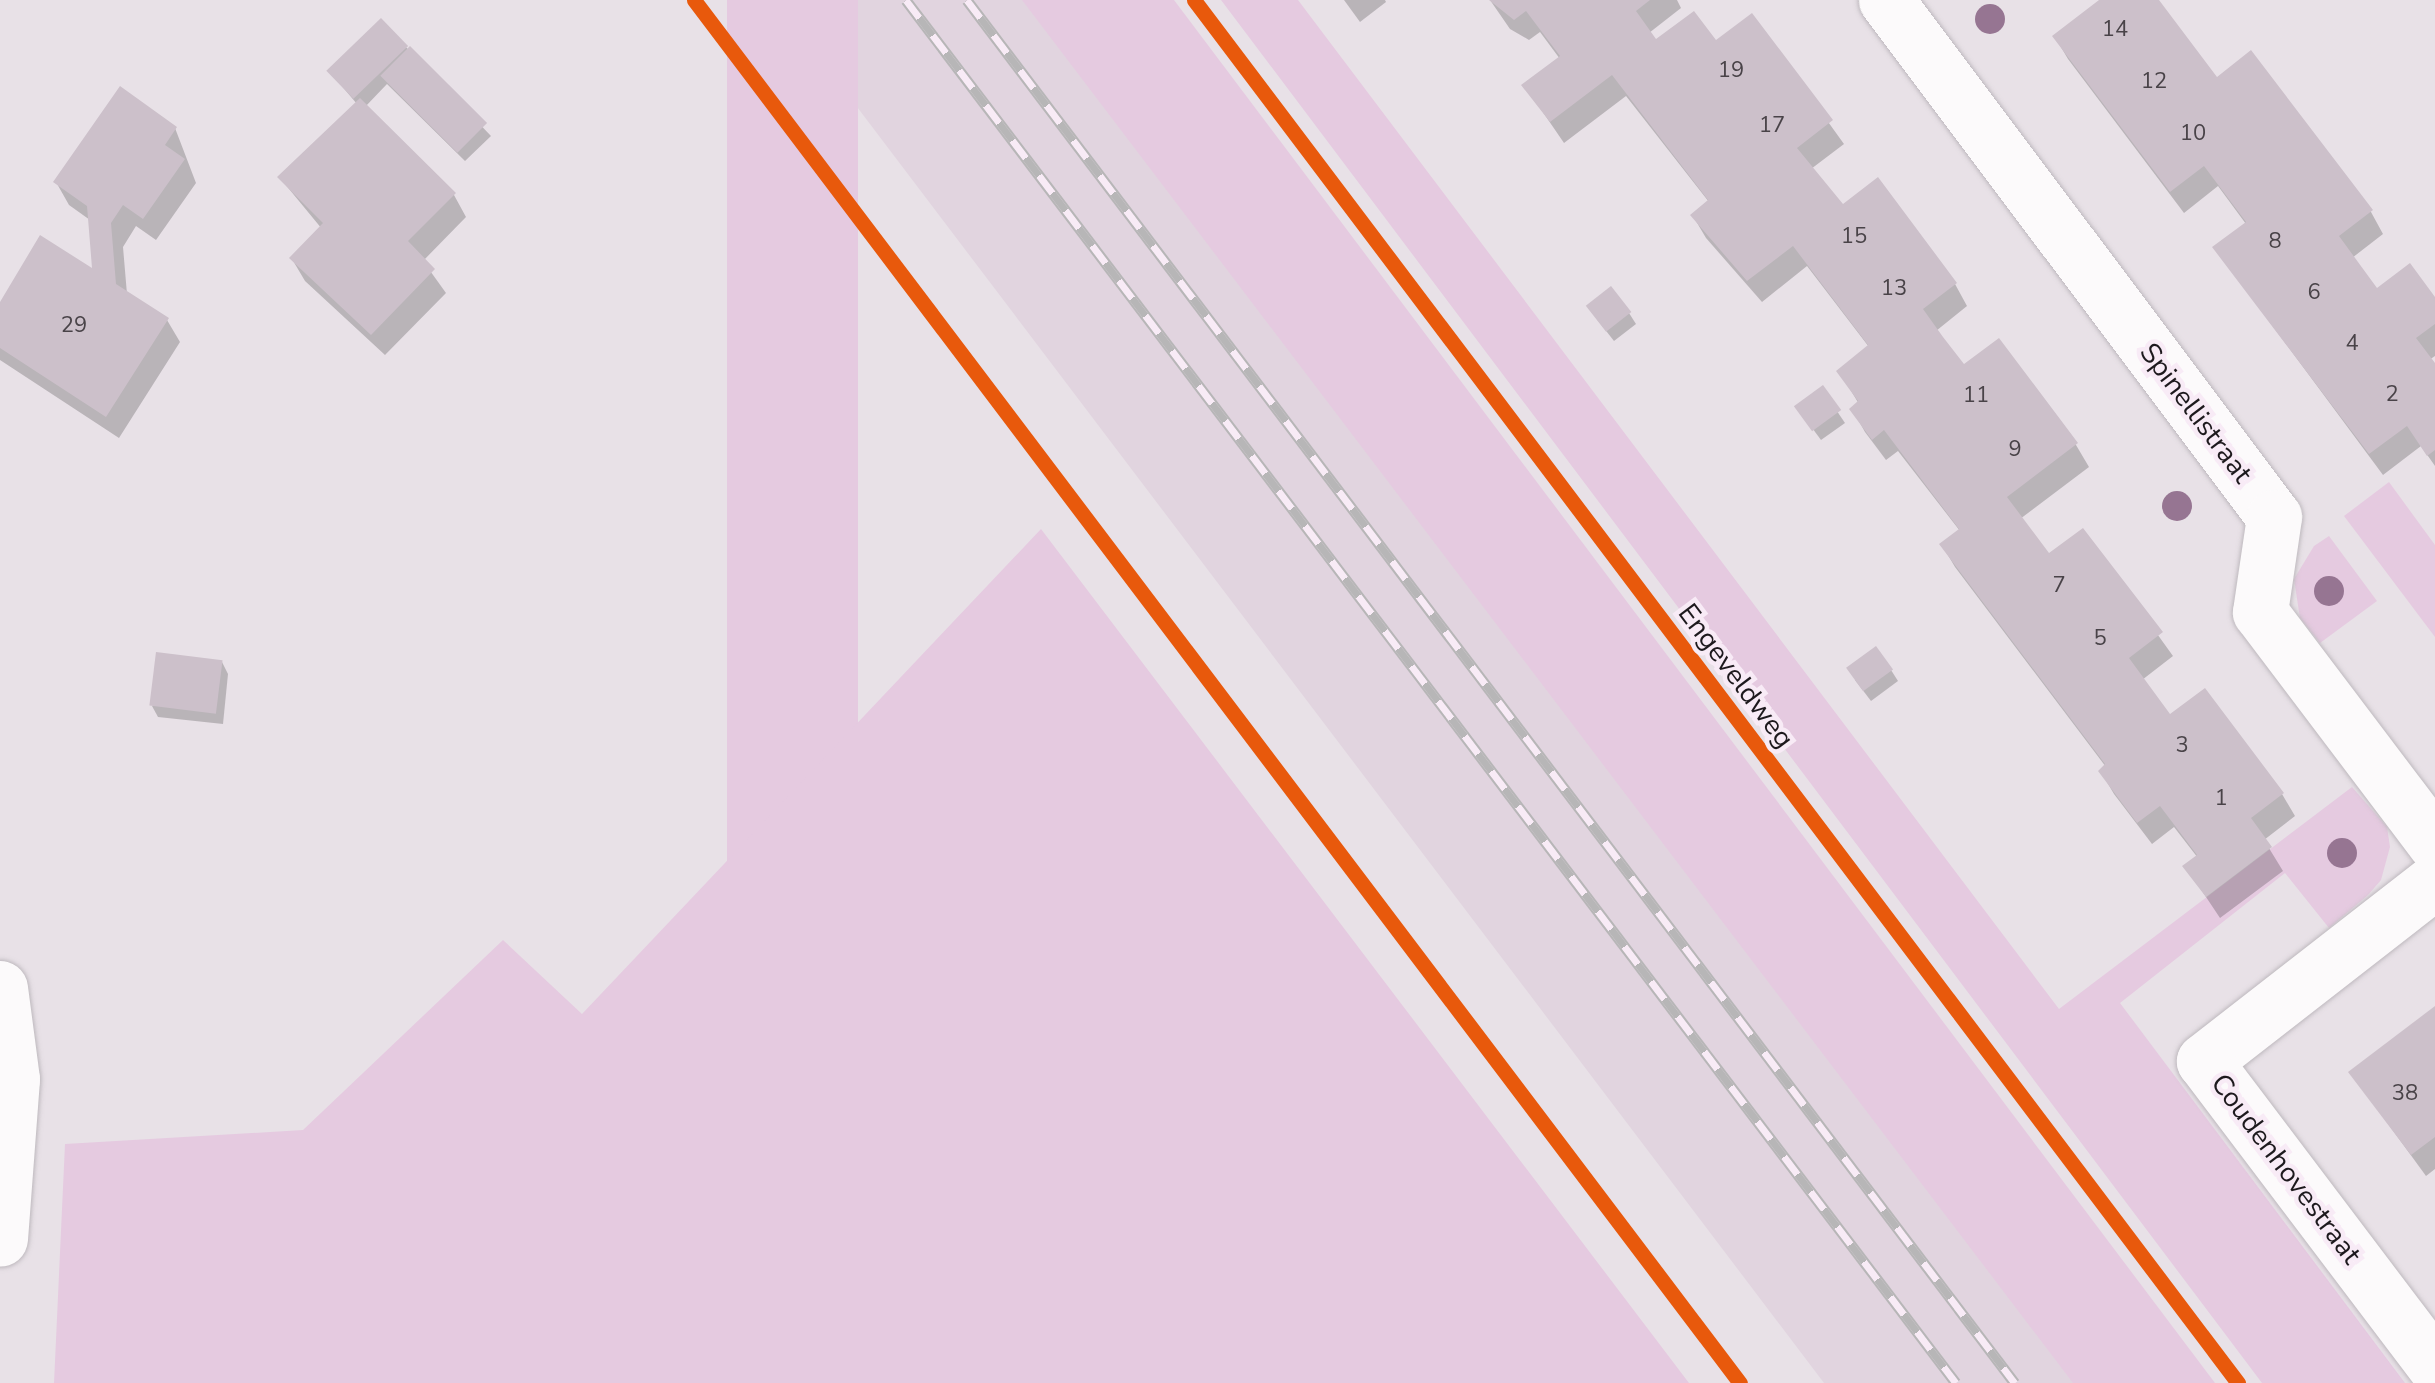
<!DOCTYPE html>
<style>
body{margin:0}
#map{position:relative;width:2435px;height:1383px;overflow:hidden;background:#e8e1e7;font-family:"Nunito Sans",sans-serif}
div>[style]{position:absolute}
.built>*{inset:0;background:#e1d4df}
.green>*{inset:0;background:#e5cae0;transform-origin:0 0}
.shadow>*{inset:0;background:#0003}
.building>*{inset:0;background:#ccc0ca;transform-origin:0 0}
.roads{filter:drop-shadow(0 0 2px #beb9be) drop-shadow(0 0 2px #beb9be)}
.street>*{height:55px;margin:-27.5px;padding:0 27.5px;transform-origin:27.5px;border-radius:27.5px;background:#fcfafb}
.rail>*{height:11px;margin-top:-5.5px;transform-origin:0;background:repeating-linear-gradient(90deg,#f8ebf6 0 22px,#b7b6b7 0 44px);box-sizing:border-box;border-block:2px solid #b7b6b7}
.cycleway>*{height:15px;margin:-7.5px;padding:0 7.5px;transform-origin:7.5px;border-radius:7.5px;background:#e8590c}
.trees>*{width:30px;height:30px;margin:-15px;border-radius:50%;background:#967592}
span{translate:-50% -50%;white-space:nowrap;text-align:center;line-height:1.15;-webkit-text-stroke:9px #f8ebf6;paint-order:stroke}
.number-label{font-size:22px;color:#494348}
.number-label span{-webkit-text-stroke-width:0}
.street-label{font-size:28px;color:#1d191d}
</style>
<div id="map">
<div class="built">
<div style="clip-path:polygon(776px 0,1150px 0,2190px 1383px,1824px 1383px)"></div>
</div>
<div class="green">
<div style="left:727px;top:0;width:131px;height:1733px"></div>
<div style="clip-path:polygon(1022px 0,1174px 0,2215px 1383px,2073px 1383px)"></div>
<div style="clip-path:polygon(1221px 0,1298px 0,2059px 1009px,2352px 787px,2387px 827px,2390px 847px,2381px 880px,2368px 895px,2329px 928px,2285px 873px,2120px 1003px,2405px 1383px,2262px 1383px)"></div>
<div style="clip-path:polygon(2389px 482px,2435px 545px,2435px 637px,2344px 516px)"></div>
<div style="clip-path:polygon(1041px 529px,1689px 1383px,54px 1383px,65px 1144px,303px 1130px,503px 940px,582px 1014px)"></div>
<div style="clip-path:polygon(2329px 536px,2377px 601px,2320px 643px,2300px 618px,2294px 579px,2314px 546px)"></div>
</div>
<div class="shadow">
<div style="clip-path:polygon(1344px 0,1385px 0,1386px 2px,1360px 22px)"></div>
<div style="clip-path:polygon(1490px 0,1677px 0,1681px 8px,1649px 33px,1655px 43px,1716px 44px,1752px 16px,1844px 144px,1811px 169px,1842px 207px,1955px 284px,1967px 306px,1936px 331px,1964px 368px,1999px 341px,2076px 445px,2089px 467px,2020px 519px,2048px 557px,2083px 531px,2173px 656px,2142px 680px,2170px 717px,2204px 692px,2282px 794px,2295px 816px,2264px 840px,2283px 871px,2220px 918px,2186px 867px,2198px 858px,2174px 827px,2152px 844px,2114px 794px,2101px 772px,2106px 767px,1955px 567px,1942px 545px,1960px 531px,1898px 451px,1886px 460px,1865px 432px,1852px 409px,1859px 404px,1839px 371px,1869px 347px,1807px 266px,1762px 302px,1706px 238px,1693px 216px,1709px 202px,1626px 96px,1564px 143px,1525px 86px,1560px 59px,1540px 32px,1529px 40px,1510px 29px)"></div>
<div style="clip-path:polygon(2104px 0,2156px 0,2216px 80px,2371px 212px,2383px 234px,2352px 258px,2377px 291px,2435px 301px,2435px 356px,2429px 360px,2435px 367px,2435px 466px,2421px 446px,2383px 475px,2215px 248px,2246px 224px,2218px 186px,2184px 213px,2068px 59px,2055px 37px)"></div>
<div style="clip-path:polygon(381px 21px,491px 136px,465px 161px,387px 84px,365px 107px,454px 195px,466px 217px,423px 261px,446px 293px,385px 355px,305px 281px,292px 259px,322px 229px,280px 178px,357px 104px,330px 72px)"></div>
<div style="clip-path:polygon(175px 128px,196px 183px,156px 240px,136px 226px,123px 247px,127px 294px,167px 320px,180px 342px,119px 438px,0 360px,0 307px,95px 273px,90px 220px,69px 205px,56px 182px)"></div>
<div style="clip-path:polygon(1629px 313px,1636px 324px,1614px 341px,1596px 318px)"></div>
<div style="clip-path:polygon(1822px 389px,1845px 423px,1821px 440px,1804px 417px)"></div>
<div style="clip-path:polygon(222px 662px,228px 674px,223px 724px,158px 717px,152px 706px)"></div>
<div style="clip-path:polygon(1891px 670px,1898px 681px,1871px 701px,1855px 680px)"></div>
<div style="clip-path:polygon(2435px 1009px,2435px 1169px,2426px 1176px,2351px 1073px)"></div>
</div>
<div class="building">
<div style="clip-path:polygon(1489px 0,1650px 0,1636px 11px,1656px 39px,1694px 11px,1716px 40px,1752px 13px,1833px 120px,1797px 148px,1843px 204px,1878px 177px,1957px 283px,1923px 309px,1943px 337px,1964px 364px,1999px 338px,2078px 443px,2007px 497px,2049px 553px,2083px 528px,2163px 632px,2129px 658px,2170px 714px,2205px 688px,2284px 793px,2251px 818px,2272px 847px,2206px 897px,2182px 866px,2197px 855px,2160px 806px,2137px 823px,2098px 771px,2105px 764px,1939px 544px,1959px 529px,1884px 430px,1872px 440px,1849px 409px,1858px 401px,1836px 371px,1868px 345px,1793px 246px,1747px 281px,1690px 215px,1708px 200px,1612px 75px,1550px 122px,1521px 85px,1560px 56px,1526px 11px,1514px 20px)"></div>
<div style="clip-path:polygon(2099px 0,2159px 0,2217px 77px,2251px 50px,2373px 210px,2339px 236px,2377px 288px,2410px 263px,2435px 297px,2435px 324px,2416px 338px,2435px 363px,2435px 450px,2427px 456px,2407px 426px,2369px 454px,2212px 247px,2246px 222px,2204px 166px,2170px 192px,2052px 36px)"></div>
<div style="left:381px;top:18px;width:39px;height:76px;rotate:46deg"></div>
<div style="left:410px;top:46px;width:109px;height:42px;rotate:45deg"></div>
<div style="clip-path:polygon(120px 86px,177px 127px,165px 145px,185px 159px,143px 219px,123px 205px,111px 223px,116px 284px,169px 318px,106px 417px,0 348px,0 302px,40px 235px,92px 268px,87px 206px,53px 182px)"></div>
<div style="clip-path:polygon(360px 98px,456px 193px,408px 241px,435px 269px,371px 335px,289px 258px,323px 223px,277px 177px)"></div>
<div style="left:1611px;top:286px;width:33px;height:32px;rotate:52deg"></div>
<div style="left:1823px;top:385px;width:31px;height:36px;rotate:54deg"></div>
<div style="left:1876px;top:646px;width:29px;height:37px;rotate:54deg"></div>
<div style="left:156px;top:652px;width:67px;height:54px;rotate:7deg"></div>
<div style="clip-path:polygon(2435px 1006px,2435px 1137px,2411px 1155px,2348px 1072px)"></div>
</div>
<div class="roads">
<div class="street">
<div style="left:1886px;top:0;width:646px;rotate:53.11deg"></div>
<div style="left:2274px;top:517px;width:96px;rotate:98.4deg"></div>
<div style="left:2260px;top:612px;width:290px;rotate:52.9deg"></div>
<div style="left:2435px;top:881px;width:293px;rotate:142.1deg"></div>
<div style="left:2204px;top:1061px;width:383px;rotate:52.9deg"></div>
<div style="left:0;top:988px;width:92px;rotate:82.5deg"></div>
<div style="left:12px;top:1079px;width:160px;rotate:94.3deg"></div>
</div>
</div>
<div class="rail">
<div style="left:906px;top:0;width:1736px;rotate:52.79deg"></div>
<div style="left:967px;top:0;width:1735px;rotate:52.85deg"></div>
</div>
<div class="cycleway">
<div style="left:694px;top:0;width:1734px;rotate:52.9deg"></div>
<div style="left:1194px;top:0;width:1733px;rotate:52.95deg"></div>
</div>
<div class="trees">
<div style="left:1990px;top:19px"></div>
<div style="left:2177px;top:506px"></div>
<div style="left:2329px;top:591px"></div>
<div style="left:2342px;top:853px"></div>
</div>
<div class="number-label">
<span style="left:2115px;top:30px">14</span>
<span style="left:1731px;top:71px">19</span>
<span style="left:2154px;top:82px">12</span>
<span style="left:1772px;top:126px">17</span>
<span style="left:2193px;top:134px">10</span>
<span style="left:1854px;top:237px">15</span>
<span style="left:2275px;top:242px">8</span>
<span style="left:1894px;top:289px">13</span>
<span style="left:2314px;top:293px">6</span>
<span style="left:74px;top:326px">29</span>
<span style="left:2352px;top:344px">4</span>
<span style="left:2392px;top:395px">2</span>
<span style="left:1976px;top:396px">11</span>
<span style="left:2015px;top:450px">9</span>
<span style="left:2059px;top:586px">7</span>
<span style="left:2100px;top:639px">5</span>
<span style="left:2182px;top:746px">3</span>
<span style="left:2221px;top:799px">1</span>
<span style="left:2405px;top:1094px">38</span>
</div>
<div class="street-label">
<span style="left:2196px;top:413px;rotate:53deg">Spinellistraat</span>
<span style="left:1736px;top:676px;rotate:53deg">Engeveldweg</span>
<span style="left:2286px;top:1169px;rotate:53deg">Coudenhovestraat</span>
</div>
</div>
